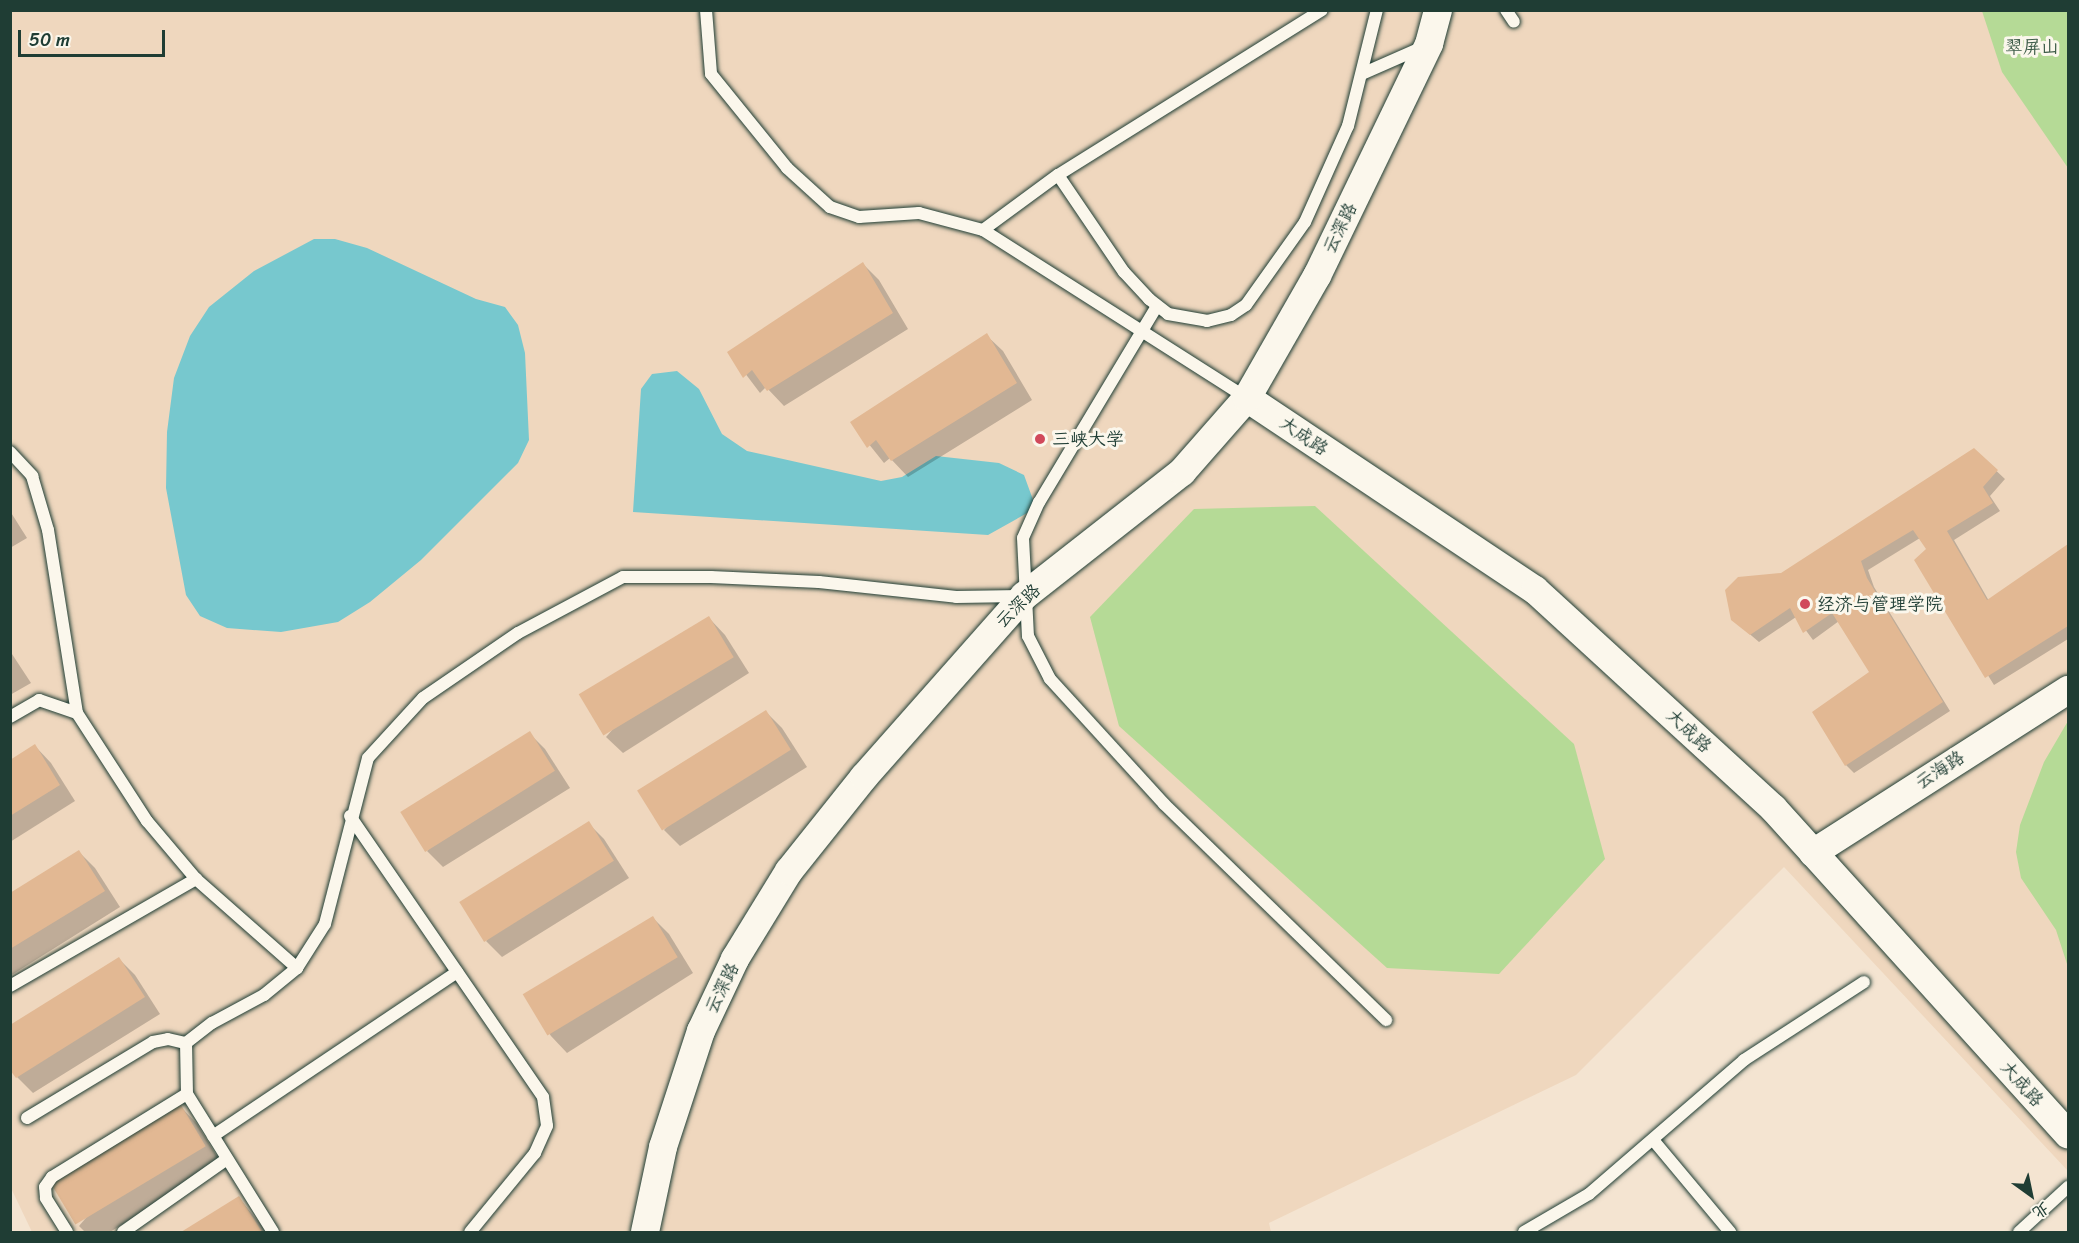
<!DOCTYPE html>
<meta charset="utf-8">
<style>
body{margin:0}
#map{position:relative;width:2079px;height:1243px;overflow:hidden;background:#f4e4d1;font-family:Sriracha,"LXGW WenKai TC",sans-serif}
div>[style]{position:absolute}
.built>*{inset:0;background:#efd7be}
.green>*{inset:0;background:#b5da96}
.water>*{inset:0;background:#77c8ce}
.shadow>*{inset:0;background:#0003}
.building>*{inset:0;background:#e2b893;transform-origin:0 0}
.roads{filter:drop-shadow(0 0 2px #1f3d34) drop-shadow(0 0 2px #1f3d34)}
.service>*{height:12px;margin:-6px;padding:0 6px;transform-origin:6px;border-radius:6px;background:#fbf7ec}
.tertiary>*{height:28px;margin:-14px;padding:0 14px;transform-origin:14px;border-radius:14px;background:#fbf7ec}
.dots>*{width:16px;height:16px;translate:-50% -50%;box-sizing:border-box;border:3px solid #fbf7ec;border-radius:50%}
span{translate:-50% -50%;white-space:nowrap;text-align:center;line-height:1.15;-webkit-text-stroke:6px #fbf7ec;paint-order:stroke}
.park-label{font-size:18px;color:#3d5c48}
.street-label{font-size:18px;color:#1f3d34}
.poi-label{font-size:18px;color:#1f3d34}
.left{translate:0 -50%;text-align:left}
.frame{position:absolute;inset:0;border:12px solid #1f3d34;pointer-events:none}
.north{position:absolute;left:2001px;top:1165px;width:60px;height:60px;-webkit-text-stroke:4px #fbf7ec;paint-order:stroke;rotate:147deg;font-size:16px;font-weight:700;line-height:24px;text-align:center;color:#1f3d34}
.north::after{content:'';display:block;margin:auto;width:21px;height:27px;background:#1f3d34;clip-path:polygon(50% 0,100% 100%,50% 72%,0 100%)}
.scale{position:absolute;left:18px;top:30px;width:147px;height:27px;box-sizing:border-box;border:3px solid #1f3d34;border-top:0;padding-left:8px;font-size:18px;line-height:21px;white-space:nowrap;color:#1f3d34;-webkit-text-stroke:4px #fbf7ec;paint-order:stroke}
</style>
<div id="map">
<div class="built">
<div style="clip-path:polygon(10px 11px,2068px 11px,2068px 1171px,1784px 867px,1576px 1075px,1269px 1223px,1271px 1232px,32px 1232px,10px 1186px)"></div>
</div>
<div class="green">
<div style="clip-path:polygon(1982px 11px,2068px 11px,2068px 168px,2002px 72px)"></div>
<div style="clip-path:polygon(1315px 506px,1574px 744px,1605px 859px,1499px 974px,1387px 968px,1119px 726px,1090px 617px,1194px 509px)"></div>
<div style="clip-path:polygon(2068px 721px,2068px 967px,2056px 930px,2021px 878px,2016px 852px,2020px 825px,2044px 762px)"></div>
</div>
<div class="water">
<div style="clip-path:polygon(314px 239px,335px 239px,367px 248px,476px 299px,505px 307px,518px 325px,525px 353px,529px 440px,518px 463px,421px 560px,370px 602px,338px 622px,281px 632px,227px 628px,200px 616px,186px 595px,166px 488px,167px 432px,174px 378px,190px 336px,209px 307px,254px 271px)"></div>
<div style="clip-path:polygon(677px 371px,699px 389px,722px 434px,747px 451px,881px 481px,902px 477px,936px 456px,999px 463px,1024px 475px,1036px 508px,988px 535px,633px 512px,641px 389px,652px 374px)"></div>
</div>
<div class="shadow">
<div style="clip-path:polygon(863px 264px,879px 280px,908px 329px,784px 406px,766px 387px,760px 393px,729px 352px)"></div>
<div style="clip-path:polygon(986px 335px,1003px 351px,1032px 400px,908px 477px,890px 458px,884px 463px,852px 423px)"></div>
<div style="clip-path:polygon(1974px 450px,2005px 479px,1990px 496px,2000px 511px,1954px 540px,1989px 601px,2068px 546px,2068px 639px,1994px 685px,1916px 560px,1928px 550px,1920px 538px,1868px 570px,1874px 587px,1950px 711px,1854px 773px,1846px 765px,1871px 673px,1839px 621px,1813px 640px,1796px 617px,1759px 642px,1732px 619px,1782px 574px)"></div>
<div style="clip-path:polygon(10px 511px,27px 538px,10px 548px)"></div>
<div style="clip-path:polygon(709px 618px,725px 635px,749px 673px,623px 753px,606px 737px)"></div>
<div style="clip-path:polygon(10px 651px,31px 683px,10px 695px)"></div>
<div style="clip-path:polygon(766px 712px,782px 728px,807px 767px,680px 846px,664px 830px)"></div>
<div style="clip-path:polygon(529px 733px,545px 749px,570px 788px,443px 867px,427px 851px)"></div>
<div style="clip-path:polygon(35px 746px,51px 763px,75px 801px,10px 842px,10px 762px)"></div>
<div style="clip-path:polygon(588px 823px,604px 839px,629px 878px,502px 957px,486px 941px)"></div>
<div style="clip-path:polygon(79px 852px,95px 868px,120px 907px,10px 976px,10px 895px)"></div>
<div style="clip-path:polygon(653px 918px,669px 934px,693px 973px,567px 1053px,551px 1036px,526px 998px)"></div>
<div style="clip-path:polygon(119px 959px,135px 975px,160px 1014px,33px 1093px,17px 1077px)"></div>
<div style="clip-path:polygon(181px 1107px,197px 1124px,221px 1163px,110px 1232px,85px 1232px,79px 1226px)"></div>
<div style="clip-path:polygon(239px 1198px,267px 1232px,184px 1232px)"></div>
</div>
<div class="building">
<div style="clip-path:polygon(863px 262px,893px 313px,767px 391px,752px 370px,743px 378px,727px 352px)"></div>
<div style="clip-path:polygon(987px 333px,1017px 383px,891px 461px,876px 440px,867px 448px,850px 422px)"></div>
<div style="clip-path:polygon(1974px 448px,1998px 470px,1983px 487px,1993px 503px,1947px 531px,1987px 600px,2068px 544px,2068px 626px,1985px 678px,1914px 560px,1926px 549px,1913px 530px,1861px 561px,1867px 578px,1943px 702px,1845px 766px,1812px 712px,1869px 672px,1832px 613px,1803px 633px,1790px 608px,1750px 635px,1731px 620px,1725px 590px,1738px 577px,1781px 573px)"></div>
<div style="left:709px;top:616px;width:48px;height:152px;rotate:59deg"></div>
<div style="left:766px;top:710px;width:47px;height:152px;rotate:58deg"></div>
<div style="left:530px;top:731px;width:47px;height:153px;rotate:58deg"></div>
<div style="clip-path:polygon(35px 744px,60px 785px,10px 816px,10px 760px)"></div>
<div style="left:589px;top:821px;width:47px;height:153px;rotate:58deg"></div>
<div style="clip-path:polygon(79px 850px,105px 891px,10px 949px,10px 893px)"></div>
<div style="left:653px;top:916px;width:48px;height:152px;rotate:59deg"></div>
<div style="clip-path:polygon(119px 957px,145px 997px,16px 1078px,10px 1070px,10px 1025px)"></div>
<div style="left:181px;top:1105px;width:48px;height:152px;rotate:59deg"></div>
<div style="clip-path:polygon(239px 1196px,262px 1232px,181px 1232px)"></div>
</div>
<div class="roads">
<div class="service">
<div style="left:706px;top:10px;width:64px;rotate:85.5deg"></div>
<div style="left:711px;top:74px;width:121px;rotate:51deg"></div>
<div style="left:787px;top:168px;width:58px;rotate:42.2deg"></div>
<div style="left:830px;top:207px;width:31px;rotate:19deg"></div>
<div style="left:859px;top:217px;width:60px;rotate:-3.8deg"></div>
<div style="left:919px;top:213px;width:66px;rotate:14.9deg"></div>
<div style="left:983px;top:230px;width:313px;rotate:32.5deg"></div>
<div style="left:1506px;top:10px;width:14px;rotate:56deg"></div>
<div style="left:1364px;top:73px;width:64px;rotate:-23.8deg"></div>
<div style="left:1058px;top:175px;width:117px;rotate:55.8deg"></div>
<div style="left:1124px;top:272px;width:37px;rotate:47deg"></div>
<div style="left:1149px;top:299px;width:24px;rotate:38deg"></div>
<div style="left:1168px;top:314px;width:40px;rotate:10deg"></div>
<div style="left:1207px;top:321px;width:25px;rotate:-14deg"></div>
<div style="left:1231px;top:315px;width:18px;rotate:-34deg"></div>
<div style="left:1246px;top:305px;width:102px;rotate:-54.6deg"></div>
<div style="left:1305px;top:222px;width:105px;rotate:-65.9deg"></div>
<div style="left:1348px;top:126px;width:120px;rotate:-76deg"></div>
<div style="left:983px;top:230px;width:93px;rotate:-36.3deg"></div>
<div style="left:1058px;top:175px;width:311px;rotate:-32deg"></div>
<div style="left:1157px;top:306px;width:229px;rotate:121deg"></div>
<div style="left:1039px;top:502px;width:39px;rotate:114deg"></div>
<div style="left:1023px;top:538px;width:98px;rotate:87.1deg"></div>
<div style="left:1028px;top:636px;width:48px;rotate:62.9deg"></div>
<div style="left:1050px;top:679px;width:169px;rotate:47.6deg"></div>
<div style="left:1164px;top:804px;width:310px;rotate:44.2deg"></div>
<div style="left:10px;top:452px;width:33px;rotate:47deg"></div>
<div style="left:32px;top:476px;width:56px;rotate:73.5deg"></div>
<div style="left:48px;top:530px;width:185px;rotate:81deg"></div>
<div style="left:77px;top:713px;width:129px;rotate:57.1deg"></div>
<div style="left:147px;top:821px;width:76px;rotate:49.8deg"></div>
<div style="left:196px;top:879px;width:135px;rotate:41.4deg"></div>
<div style="left:10px;top:717px;width:34px;rotate:-30deg"></div>
<div style="left:39px;top:700px;width:40px;rotate:18.9deg"></div>
<div style="left:350px;top:816px;width:341px;rotate:55.5deg"></div>
<div style="left:543px;top:1097px;width:29px;rotate:82deg"></div>
<div style="left:547px;top:1126px;width:30px;rotate:114deg"></div>
<div style="left:535px;top:1153px;width:102px;rotate:129.4deg"></div>
<div style="left:10px;top:986px;width:215px;rotate:-29.9deg"></div>
<div style="left:27px;top:1118px;width:147px;rotate:-31.1deg"></div>
<div style="left:153px;top:1042px;width:15px;rotate:-11deg"></div>
<div style="left:168px;top:1039px;width:18px;rotate:13deg"></div>
<div style="left:213px;top:1136px;width:294px;rotate:-33.9deg"></div>
<div style="left:1654px;top:1141px;width:119px;rotate:50.1deg"></div>
<div style="left:67px;top:1232px;width:40px;rotate:-122deg"></div>
<div style="left:46px;top:1198px;width:11px;rotate:-95deg"></div>
<div style="left:45px;top:1187px;width:12px;rotate:-55deg"></div>
<div style="left:52px;top:1177px;width:158px;rotate:-31.6deg"></div>
<div style="left:123px;top:1232px;width:127px;rotate:-35.1deg"></div>
<div style="left:273px;top:1232px;width:163px;rotate:-121.9deg"></div>
<div style="left:187px;top:1094px;width:51px;rotate:-91.1deg"></div>
<div style="left:186px;top:1043px;width:33px;rotate:-38deg"></div>
<div style="left:212px;top:1023px;width:59px;rotate:-28.3deg"></div>
<div style="left:264px;top:995px;width:43px;rotate:-39.3deg"></div>
<div style="left:297px;top:968px;width:52px;rotate:-57.5deg"></div>
<div style="left:325px;top:924px;width:171px;rotate:-75.5deg"></div>
<div style="left:368px;top:758px;width:81px;rotate:-47.5deg"></div>
<div style="left:423px;top:698px;width:115px;rotate:-34.4deg"></div>
<div style="left:518px;top:633px;width:119px;rotate:-28.1deg"></div>
<div style="left:623px;top:577px;width:88px"></div>
<div style="left:711px;top:577px;width:108px;rotate:2.7deg"></div>
<div style="left:819px;top:582px;width:138px;rotate:6.2deg"></div>
<div style="left:956px;top:597px;width:64px;rotate:-0.9deg"></div>
<div style="left:1524px;top:1232px;width:75px;rotate:-30.3deg"></div>
<div style="left:1589px;top:1194px;width:205px;rotate:-40.8deg"></div>
<div style="left:1744px;top:1060px;width:143px;rotate:-33deg"></div>
<div style="left:2019px;top:1232px;width:67px;rotate:-42.6deg"></div>
</div>
<div class="tertiary">
<div style="left:1247px;top:398px;width:346px;rotate:33.7deg"></div>
<div style="left:1535px;top:590px;width:323px;rotate:42.5deg"></div>
<div style="left:1773px;top:808px;width:440px;rotate:47.9deg"></div>
<div style="left:1813px;top:853px;width:303px;rotate:-32.6deg"></div>
<div style="left:645px;top:1232px;width:87px;rotate:-78deg"></div>
<div style="left:663px;top:1147px;width:122px;rotate:-71.9deg"></div>
<div style="left:701px;top:1031px;width:80px;rotate:-64.7deg"></div>
<div style="left:735px;top:959px;width:103px;rotate:-58.5deg"></div>
<div style="left:789px;top:871px;width:120px;rotate:-51.4deg"></div>
<div style="left:864px;top:777px;width:242px;rotate:-48.5deg"></div>
<div style="left:1024px;top:596px;width:201px;rotate:-38.1deg"></div>
<div style="left:1182px;top:472px;width:98px;rotate:-48.7deg"></div>
<div style="left:1247px;top:398px;width:141px;rotate:-60.2deg"></div>
<div style="left:1317px;top:276px;width:258px;rotate:-64.2deg"></div>
<div style="left:1429px;top:44px;width:35px;rotate:-75deg"></div>
</div>
</div>
<div class="dots">
<div style="left:1040px;top:439px;background:#d1495b"></div>
<div style="left:1805px;top:604px;background:#d1495b"></div>
</div>
<div class="park-label">
<span style="left:2032px;top:47px">翠屏山</span>
</div>
<div class="street-label">
<span style="left:1340px;top:228px;rotate:-64deg">云深路</span>
<span style="left:1304px;top:436px;rotate:34deg">大成路</span>
<span style="left:1018px;top:606px;rotate:-44deg">云深路</span>
<span style="left:1689px;top:731px;rotate:43deg">大成路</span>
<span style="left:1940px;top:770px;rotate:-33deg">云海路</span>
<span style="left:722px;top:988px;rotate:-64deg">云深路</span>
<span style="left:2022px;top:1084px;rotate:48deg">大成路</span>
</div>
<div class="poi-label">
<span class="left" style="left:1052px;top:439px">三峡大学</span>
<span class="left" style="left:1817px;top:604px">经济与管理学院</span>
</div>
<div class="frame"></div>
<div class="north">北</div>
<div class="scale">50 m</div>
</div>
